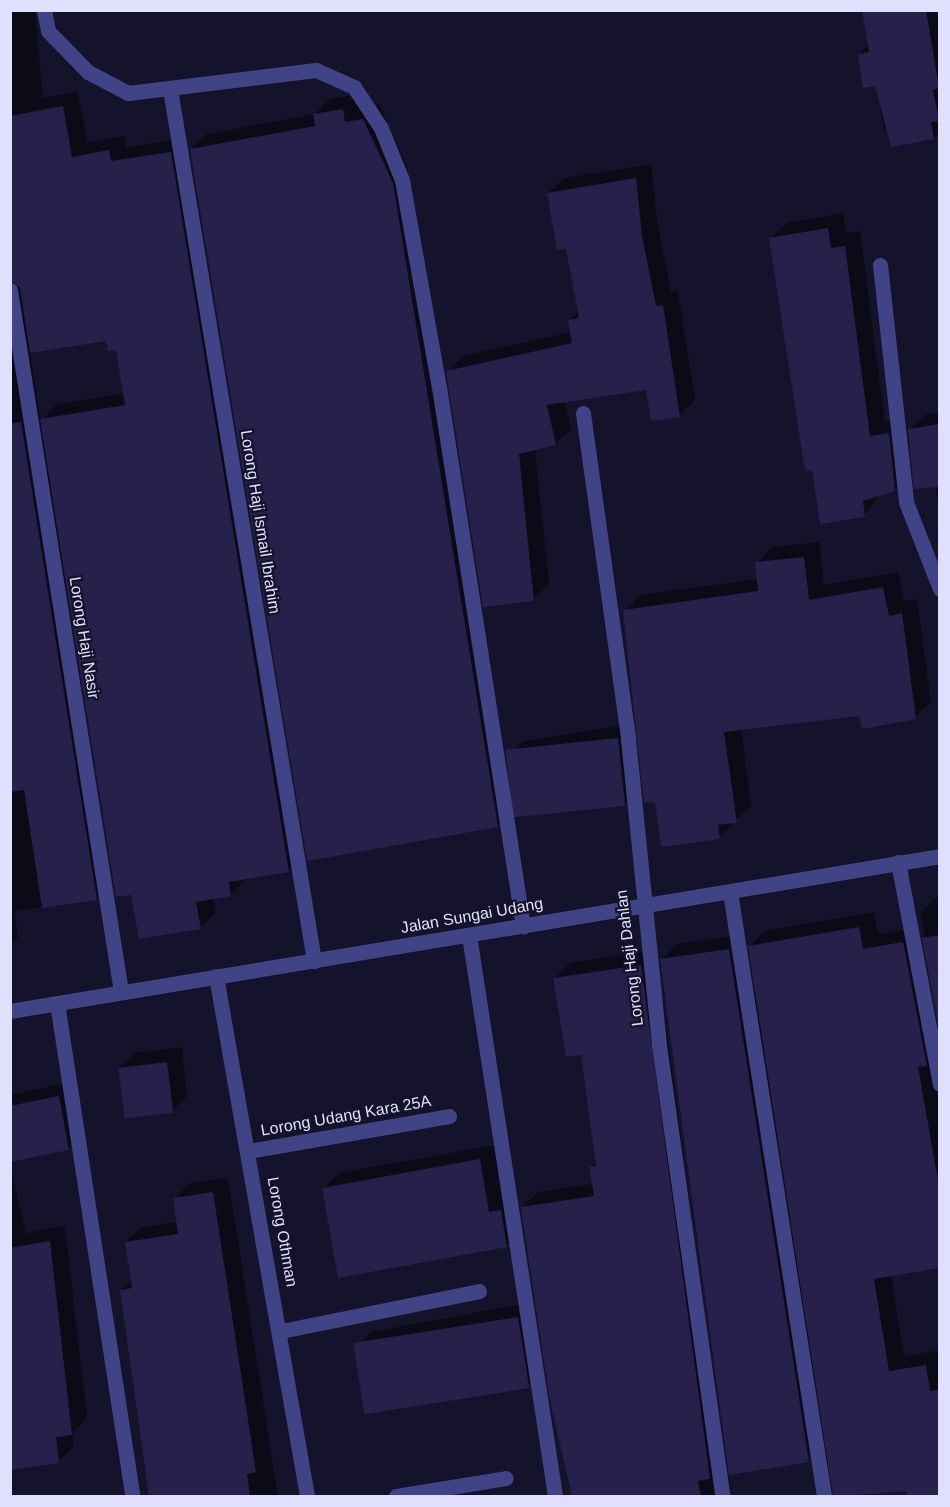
<!DOCTYPE html>
<style>
body{margin:0}
#map{position:relative;width:950px;height:1507px;overflow:hidden;background:#15132b;font-family:Arial,sans-serif}
div>[style]{position:absolute}
.shadow>*{inset:0;background:#0007}
.building>*{inset:0;background:#26204b;transform-origin:0 0}
.service>*{height:15px;margin:-7.5px;padding:0 7.5px;transform-origin:7.5px;border-radius:7.5px;background:#414387}
.minor>*{height:15px;margin:-7.5px;padding:0 7.5px;transform-origin:7.5px;border-radius:7.5px;background:#414387}
.tertiary>*{height:15px;margin:-7.5px;padding:0 7.5px;transform-origin:7.5px;border-radius:7.5px;background:#414387}
span{translate:-50% -50%;white-space:nowrap;text-align:center;line-height:1.15;-webkit-text-stroke:4.5px #15132b;paint-order:stroke}
.street-label{font-size:16px;color:#e0dffd}
.frame{position:absolute;inset:0;border:12px solid #e0dffd;pointer-events:none}
</style>
<div id="map">
<div class="shadow">
<div style="clip-path:polygon(10px 10px,35px 10px,43px 98px,78px 92px,87px 143px,124px 136px,126px 147px,186px 138px,304px 855px,289px 870px,246px 879px,231px 895px,213px 898px,216px 912px,200px 928px,42px 420px,57px 404px,125px 393px,118px 348px,108px 339px,31px 352px,27px 332px,111px 883px,96px 899px,14px 911px,18px 937px,10px 945px)"></div>
<div style="clip-path:polygon(864px 10px,940px 10px,940px 132px,933px 138px,884px 129px,876px 84px,859px 54px,869px 44px)"></div>
<div style="clip-path:polygon(358px 94px,360px 107px,379px 104px,407px 167px,512px 810px,497px 826px,191px 149px,207px 134px,315px 114px,330px 99px)"></div>
<div style="clip-path:polygon(651px 164px,657px 220px,671px 292px,678px 291px,695px 400px,680px 415px,647px 388px,565px 401px,571px 429px,555px 444px,535px 449px,549px 584px,533px 600px,448px 372px,463px 356px,571px 332px,570px 321px,579px 311px,567px 247px,548px 193px,564px 178px)"></div>
<div style="clip-path:polygon(843px 213px,846px 233px,860px 231px,885px 422px,904px 418px,910px 474px,894px 490px,879px 495px,864px 516px,771px 238px,786px 223px)"></div>
<div style="clip-path:polygon(940px 412px,940px 509px,935px 486px,909px 430px,925px 415px)"></div>
<div style="clip-path:polygon(819px 542px,824px 585px,898px 572px,904px 601px,917px 599px,931px 702px,915px 717px,861px 715px,741px 728px,751px 806px,719px 837px,625px 611px,640px 595px,758px 579px,757px 563px,772px 547px)"></div>
<div style="clip-path:polygon(633px 724px,640px 790px,624px 805px,508px 757px,523px 741px)"></div>
<div style="clip-path:polygon(936px 897px,940px 897px,940px 1018px,920px 913px)"></div>
<div style="clip-path:polygon(874px 912px,878px 934px,918px 927px,940px 1039px,940px 1267px,891px 1275px,904px 1356px,940px 1350px,940px 1496px,909px 1496px,907px 1489px,832px 1496px,824px 1445px,808px 1461px,662px 959px,677px 944px,744px 934px,770px 1080px,750px 946px,765px 931px)"></div>
<div style="clip-path:polygon(656px 950px,724px 1462px,719px 1496px,573px 1496px,522px 1207px,538px 1192px,593px 1184px,590px 1168px,597px 1161px,582px 1053px,555px 978px,570px 963px)"></div>
<div style="clip-path:polygon(182px 1047px,187px 1096px,172px 1111px,119px 1068px,135px 1053px)"></div>
<div style="clip-path:polygon(74px 1081px,84px 1133px,69px 1148px,10px 1161px,10px 1095px)"></div>
<div style="clip-path:polygon(495px 1145px,522px 1231px,506px 1246px,324px 1188px,339px 1173px)"></div>
<div style="clip-path:polygon(10px 1165px,26px 1233px,65px 1226px,87px 1418px,72px 1433px,74px 1446px,58px 1462px,10px 1468px)"></div>
<div style="clip-path:polygon(228px 1178px,278px 1496px,151px 1496px,121px 1290px,132px 1280px,126px 1242px,142px 1227px,178px 1222px,175px 1198px,190px 1183px)"></div>
<div style="clip-path:polygon(533px 1302px,543px 1371px,528px 1386px,356px 1348px,371px 1332px)"></div>
<div style="clip-path:polygon(10px 1479px,13px 1496px,10px 1496px)"></div>
</div>
<div class="building">
<div style="clip-path:polygon(862px 10px,926px 10px,939px 88px,933px 90px,939px 121px,931px 122px,934px 139px,891px 147px,875px 86px,863px 88px,858px 54px,869px 52px)"></div>
<div style="clip-path:polygon(63px 106px,72px 157px,109px 150px,111px 161px,171px 152px,289px 872px,229px 882px,231px 896px,196px 902px,201px 929px,139px 939px,131px 895px,116px 897px,40px 419px,125px 405px,116px 350px,108px 351px,106px 341px,30px 353px,20px 288px,10px 280px,10px 116px)"></div>
<div style="clip-path:polygon(343px 109px,345px 122px,363px 119px,393px 183px,498px 827px,307px 861px,190px 149px,315px 126px,313px 114px)"></div>
<div style="clip-path:polygon(636px 178px,642px 236px,656px 306px,663px 305px,680px 417px,651px 421px,646px 390px,547px 405px,556px 445px,519px 454px,534px 601px,483px 607px,446px 371px,572px 343px,568px 320px,579px 318px,566px 249px,557px 250px,547px 193px)"></div>
<div style="clip-path:polygon(828px 228px,831px 248px,845px 246px,870px 436px,889px 433px,895px 491px,863px 501px,865px 517px,820px 524px,812px 470px,805px 471px,769px 238px)"></div>
<div style="clip-path:polygon(21px 422px,97px 900px,42px 908px,24px 790px,10px 792px,10px 424px)"></div>
<div style="clip-path:polygon(939px 424px,939px 487px,914px 489px,908px 429px)"></div>
<div style="clip-path:polygon(804px 557px,809px 600px,883px 587px,889px 616px,902px 613px,916px 719px,862px 729px,859px 716px,724px 732px,737px 823px,718px 825px,720px 839px,661px 847px,655px 802px,644px 803px,623px 610px,758px 591px,755px 562px)"></div>
<div style="left:618px;top:738px;width:68px;height:113px;rotate:84deg"></div>
<div style="clip-path:polygon(859px 927px,863px 949px,903px 942px,927px 1066px,918px 1067px,939px 1186px,939px 1268px,874px 1279px,889px 1371px,926px 1365px,930px 1391px,939px 1390px,939px 1497px,907px 1497px,906px 1491px,833px 1497px,748px 946px)"></div>
<div style="clip-path:polygon(939px 935px,939px 1029px,922px 938px)"></div>
<div style="clip-path:polygon(729px 949px,809px 1462px,729px 1475px,660px 959px)"></div>
<div style="clip-path:polygon(641px 965px,710px 1479px,698px 1481px,701px 1497px,572px 1497px,549px 1395px,521px 1207px,594px 1196px,589px 1167px,596px 1166px,581px 1055px,566px 1057px,553px 978px)"></div>
<div style="left:167px;top:1062px;width:51px;height:49px;rotate:83deg"></div>
<div style="clip-path:polygon(59px 1096px,69px 1150px,10px 1162px,10px 1106px)"></div>
<div style="clip-path:polygon(480px 1159px,489px 1212px,501px 1210px,507px 1247px,338px 1278px,322px 1188px)"></div>
<div style="clip-path:polygon(213px 1192px,256px 1472px,247px 1474px,250px 1497px,149px 1497px,120px 1290px,132px 1288px,125px 1242px,178px 1234px,173px 1198px)"></div>
<div style="clip-path:polygon(50px 1241px,72px 1435px,56px 1437px,59px 1463px,10px 1470px,10px 1248px)"></div>
<div style="left:518px;top:1317px;width:72px;height:167px;rotate:81deg"></div>
</div>
<div class="service">
<div style="left:281px;top:1331px;width:202px;rotate:-11.4deg"></div>
</div>
<div class="minor">
<div style="left:44px;top:10px;width:21px;rotate:79deg"></div>
<div style="left:48px;top:31px;width:57px;rotate:45.7deg"></div>
<div style="left:88px;top:72px;width:45px;rotate:27.7deg"></div>
<div style="left:128px;top:93px;width:189px;rotate:-7deg"></div>
<div style="left:316px;top:70px;width:42px;rotate:24.1deg"></div>
<div style="left:354px;top:87px;width:49px;rotate:56.6deg"></div>
<div style="left:381px;top:128px;width:56px;rotate:68deg"></div>
<div style="left:402px;top:180px;width:210px;rotate:79.9deg"></div>
<div style="left:439px;top:387px;width:546px;rotate:81.14deg"></div>
<div style="left:170px;top:89px;width:884px;rotate:80.62deg"></div>
<div style="left:880px;top:265px;width:238px;rotate:83.7deg"></div>
<div style="left:906px;top:502px;width:93px;rotate:68.7deg"></div>
<div style="left:10px;top:290px;width:711px;rotate:81.01deg"></div>
<div style="left:583px;top:413px;width:329px;rotate:82.1deg"></div>
<div style="left:628px;top:739px;width:308px;rotate:84.2deg"></div>
<div style="left:659px;top:1045px;width:455px;rotate:82deg"></div>
<div style="left:898px;top:862px;width:226px;rotate:79.3deg"></div>
<div style="left:730px;top:892px;width:611px;rotate:81.15deg"></div>
<div style="left:469px;top:935px;width:568px;rotate:81.28deg"></div>
<div style="left:216px;top:976px;width:528px;rotate:80.07deg"></div>
<div style="left:57px;top:1003px;width:499px;rotate:81.3deg"></div>
<div style="left:249px;top:1151px;width:203px;rotate:-9.9deg"></div>
<div style="left:396px;top:1496px;width:111px;rotate:-9.3deg"></div>
</div>
<div class="tertiary">
<div style="left:10px;top:1011px;width:943px;rotate:-9.46deg"></div>
</div>
<div class="street-label">
<span style="left:260px;top:522px;rotate:81deg">Lorong Haji Ismail Ibrahim</span>
<span style="left:84px;top:638px;rotate:81deg">Lorong Haji Nasir</span>
<span style="left:472px;top:916px;rotate:-10deg">Jalan Sungai Udang</span>
<span style="left:630px;top:958px;rotate:-97deg">Lorong Haji Dahlan</span>
<span style="left:346px;top:1116px;rotate:-10deg">Lorong Udang Kara 25A</span>
<span style="left:282px;top:1232px;rotate:80deg">Lorong Othman</span>
</div>
<div class="frame"></div>
</div>
